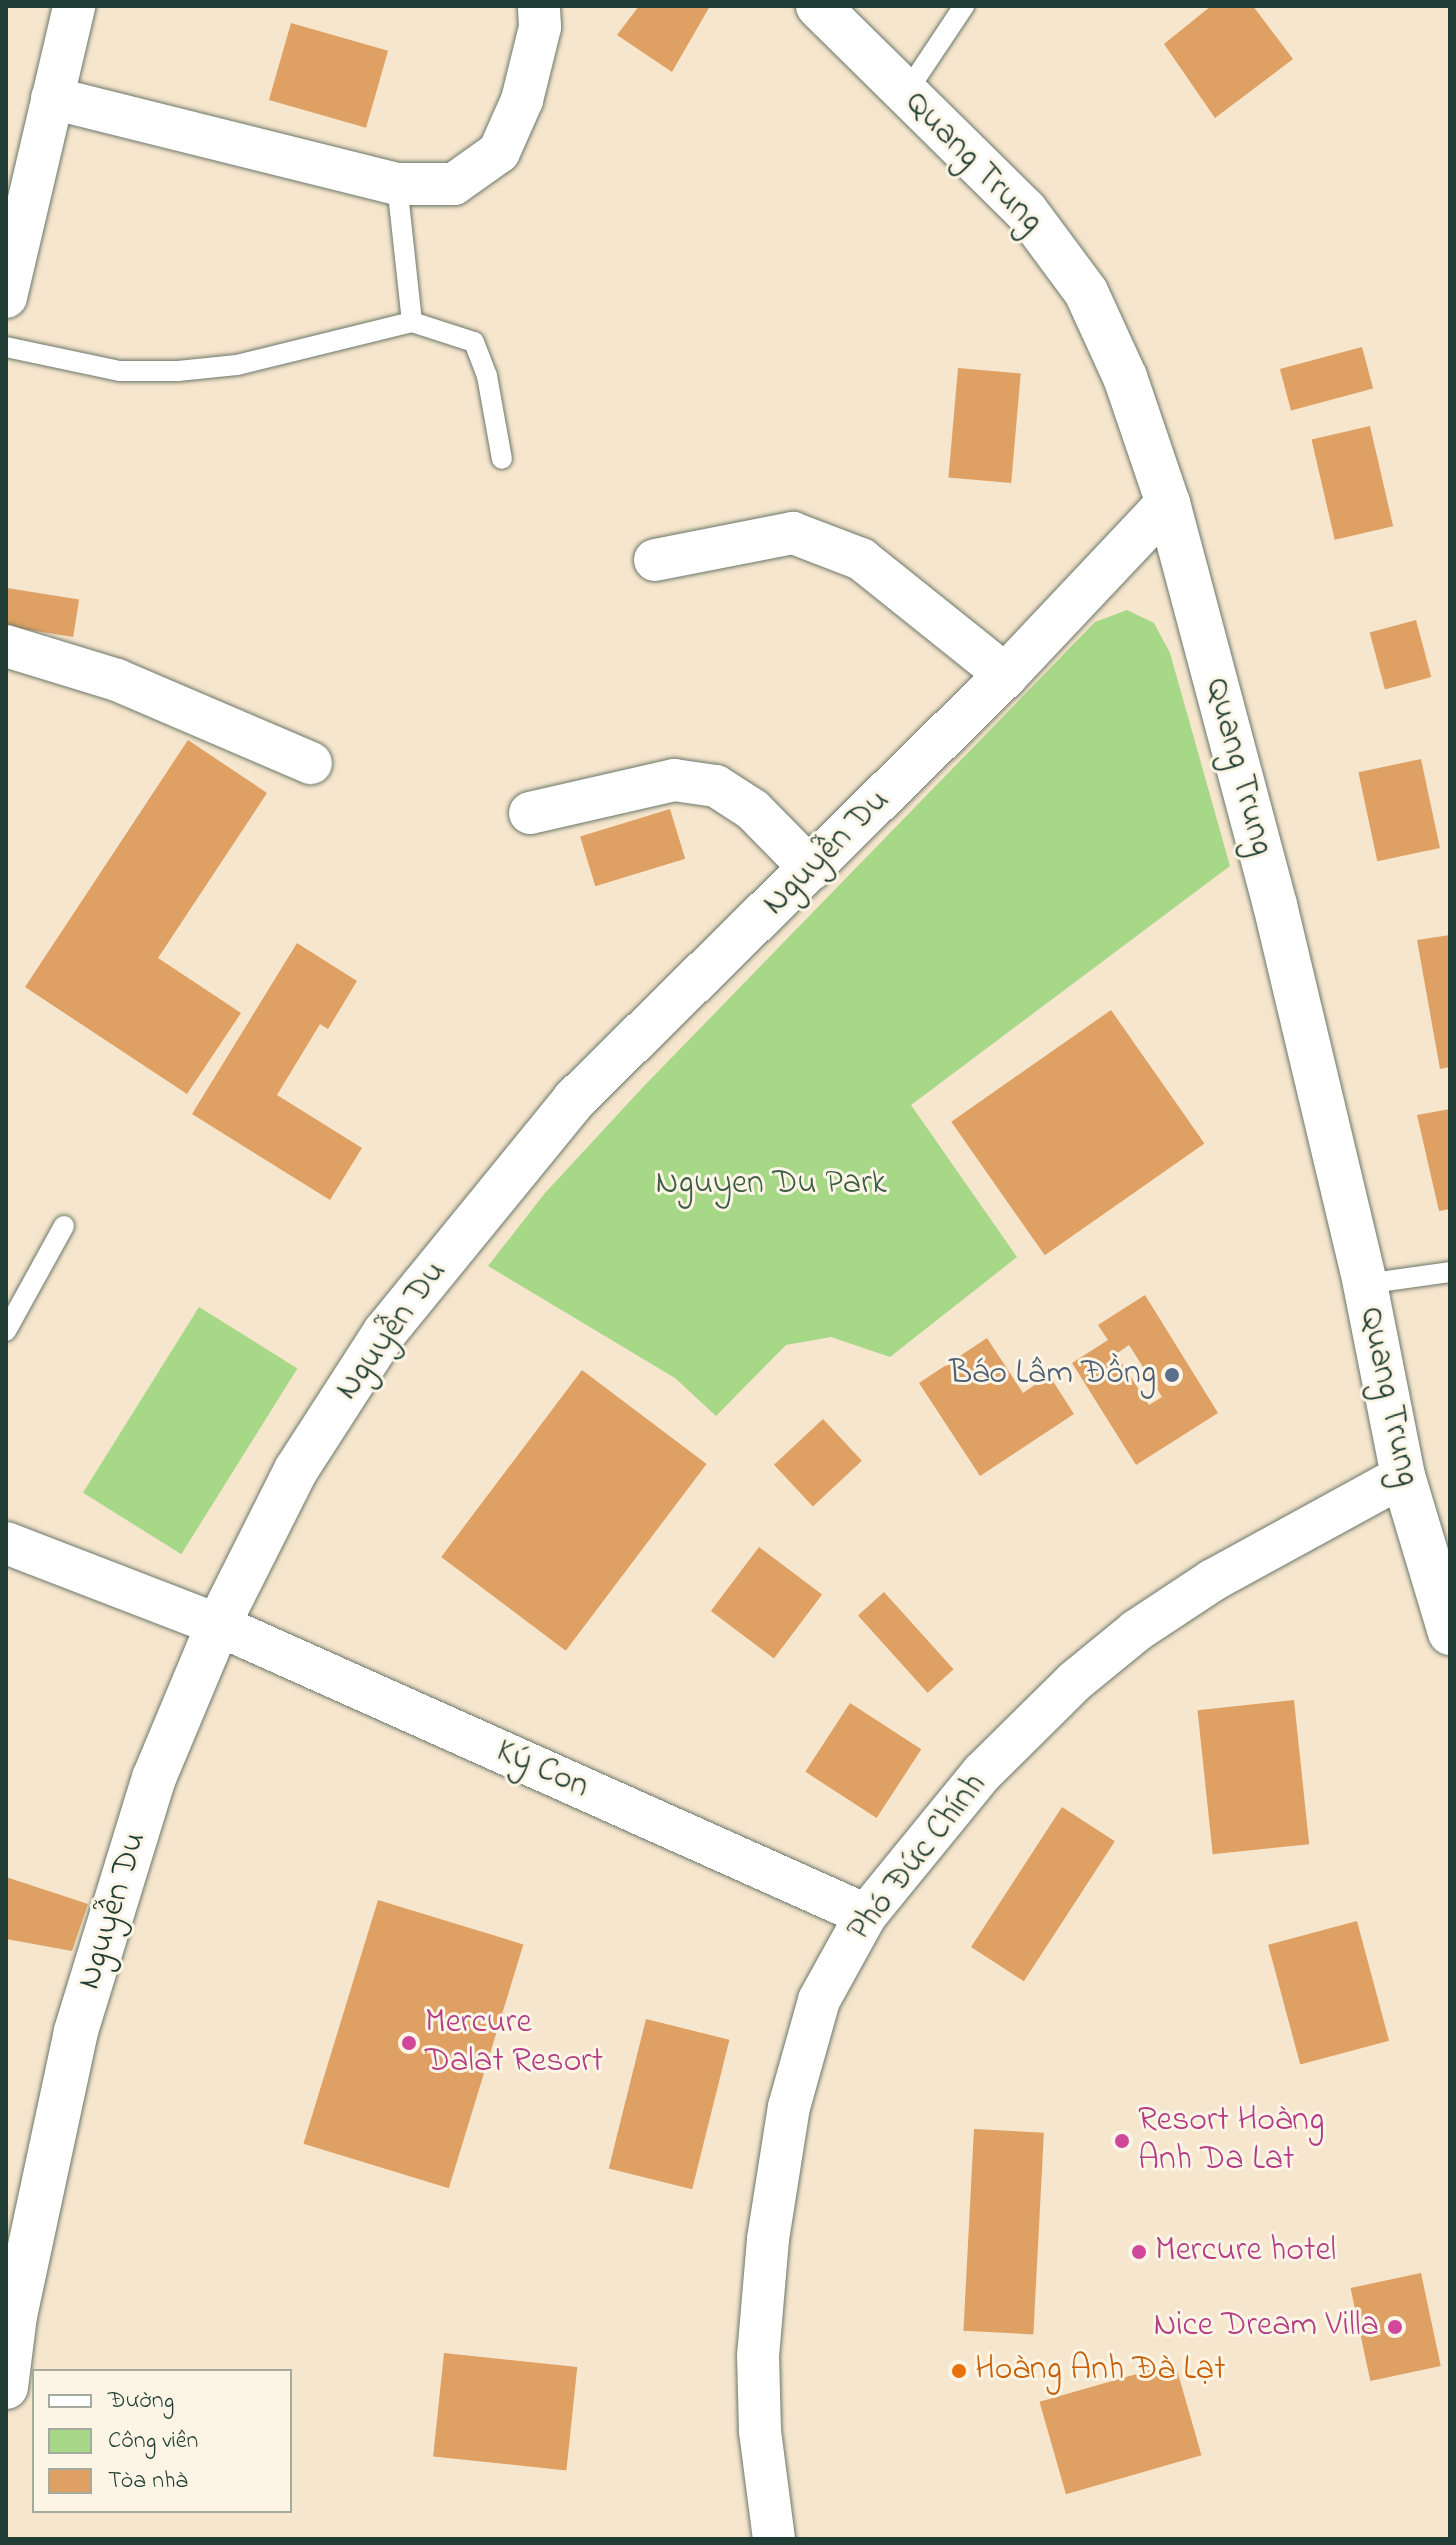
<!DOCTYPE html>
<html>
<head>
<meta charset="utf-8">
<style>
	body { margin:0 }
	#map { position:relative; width:1456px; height:2545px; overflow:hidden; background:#f7e6ce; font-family:"Indie Flower",sans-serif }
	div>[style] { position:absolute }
	.green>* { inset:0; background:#a6d887; transform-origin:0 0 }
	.building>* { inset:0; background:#dea163; transform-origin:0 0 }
	.roads { filter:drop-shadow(0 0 2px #6b786a) drop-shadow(0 0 2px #6b786a) }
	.service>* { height:20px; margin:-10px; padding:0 10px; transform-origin:10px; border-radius:10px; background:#fff }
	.minor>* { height:42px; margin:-21px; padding:0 21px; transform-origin:21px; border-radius:21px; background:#fff }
	.tertiary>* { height:44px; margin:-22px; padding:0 22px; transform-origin:22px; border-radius:22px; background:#fff }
	.secondary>* { height:44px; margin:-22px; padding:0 22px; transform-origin:22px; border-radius:22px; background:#fff }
	.dots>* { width:22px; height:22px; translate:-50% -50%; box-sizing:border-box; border:4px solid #fcf5e5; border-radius:50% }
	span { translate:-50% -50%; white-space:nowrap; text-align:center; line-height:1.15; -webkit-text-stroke:6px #fcf5e5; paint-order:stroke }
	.street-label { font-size:34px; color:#1f3d34 }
	.park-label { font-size:34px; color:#3a5c45 }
	.service-label { font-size:34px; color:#4e5e75 }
	.right { translate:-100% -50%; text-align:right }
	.hotel-label { font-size:34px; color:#b23c85 }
	.left { translate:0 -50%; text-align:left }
	.food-label { font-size:34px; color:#c56008 }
	.frame { position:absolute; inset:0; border:8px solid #1f3d34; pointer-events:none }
	.legend { position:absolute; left:32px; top:2369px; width:260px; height:144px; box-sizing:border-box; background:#fcf5e5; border:2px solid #a4ab9e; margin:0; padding:10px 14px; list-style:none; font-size:24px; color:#1f3d34 }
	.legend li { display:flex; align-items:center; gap:16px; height:40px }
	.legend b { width:40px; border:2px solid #a4ab9e }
</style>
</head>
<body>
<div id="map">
	<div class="green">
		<i style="clip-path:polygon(1127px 610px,1154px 623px,1170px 653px,1230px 866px,911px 1105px,1017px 1257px,890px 1357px,831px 1337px,786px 1345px,716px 1416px,675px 1378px,488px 1266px,545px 1193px,644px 1086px,1095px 622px)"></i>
		<i style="left:199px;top:1307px;width:116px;height:219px;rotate:32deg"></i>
	</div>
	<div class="building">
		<i style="clip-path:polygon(639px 6px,710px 6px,672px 72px,617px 35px)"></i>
		<i style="clip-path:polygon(1211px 6px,1253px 6px,1293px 59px,1215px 118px,1164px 44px)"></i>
		<i style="left:291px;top:23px;width:101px;height:80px;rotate:16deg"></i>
		<i style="left:1362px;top:347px;width:43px;height:85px;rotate:75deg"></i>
		<i style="left:958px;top:368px;width:63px;height:110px;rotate:5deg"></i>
		<i style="left:1370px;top:426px;width:103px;height:60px;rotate:77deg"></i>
		<i style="left:7px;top:588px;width:73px;height:38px;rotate:9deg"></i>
		<i style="left:1416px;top:620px;width:59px;height:48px;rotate:75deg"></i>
		<i style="clip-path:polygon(188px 740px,267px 793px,158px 958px,241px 1013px,187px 1094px,25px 987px)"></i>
		<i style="left:1421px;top:759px;width:91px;height:64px;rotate:78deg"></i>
		<i style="left:670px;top:809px;width:52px;height:94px;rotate:73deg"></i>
		<i style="clip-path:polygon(1450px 935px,1450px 1067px,1440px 1069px,1417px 940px)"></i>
		<i style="clip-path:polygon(297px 943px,357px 981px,328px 1029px,320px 1024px,277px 1095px,362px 1148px,330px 1200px,192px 1114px)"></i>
		<i style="left:1111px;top:1010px;width:163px;height:195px;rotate:55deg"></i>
		<i style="clip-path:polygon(1450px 1109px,1450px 1209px,1439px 1211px,1417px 1115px)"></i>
		<i style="clip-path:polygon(evenodd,1145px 1295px,1218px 1413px,1136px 1465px,1072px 1363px,1108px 1340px,1098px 1325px,1145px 1295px,1129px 1345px,1162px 1397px,1149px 1405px,1116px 1354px,1129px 1345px)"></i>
		<i style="clip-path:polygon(987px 1338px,1023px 1393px,1049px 1375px,1074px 1414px,980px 1476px,919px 1383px)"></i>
		<i style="left:582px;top:1370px;width:156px;height:234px;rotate:37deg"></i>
		<i style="left:823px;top:1419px;width:57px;height:67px;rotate:47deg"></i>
		<i style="left:759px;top:1547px;width:79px;height:80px;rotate:37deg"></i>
		<i style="left:884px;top:1592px;width:104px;height:35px;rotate:48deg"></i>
		<i style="left:1294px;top:1700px;width:145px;height:97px;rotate:84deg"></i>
		<i style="left:850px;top:1703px;width:85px;height:82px;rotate:33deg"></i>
		<i style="left:1062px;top:1807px;width:63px;height:167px;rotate:33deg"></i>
		<i style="clip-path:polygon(6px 1877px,88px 1904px,72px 1951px,6px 1939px)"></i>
		<i style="left:378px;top:1900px;width:152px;height:255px;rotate:17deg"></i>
		<i style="left:1357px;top:1921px;width:124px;height:92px;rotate:75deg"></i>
		<i style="left:646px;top:2019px;width:86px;height:154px;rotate:14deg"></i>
		<i style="left:974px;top:2129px;width:70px;height:202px;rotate:3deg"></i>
		<i style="left:1421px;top:2273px;width:95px;height:72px;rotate:78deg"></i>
		<i style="left:444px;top:2353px;width:134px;height:104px;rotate:6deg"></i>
		<i style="left:1175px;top:2363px;width:96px;height:141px;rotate:74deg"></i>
	</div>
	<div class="roads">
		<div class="service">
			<i style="left:906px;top:93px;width:105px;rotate:-56.3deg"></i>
			<i style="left:397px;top:184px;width:139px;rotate:83.8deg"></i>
			<i style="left:412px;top:322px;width:65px;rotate:17.9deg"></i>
			<i style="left:474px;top:342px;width:36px;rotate:69deg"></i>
			<i style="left:487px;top:376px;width:84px;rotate:79.8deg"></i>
			<i style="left:6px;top:347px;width:116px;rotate:11.9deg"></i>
			<i style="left:120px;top:371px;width:58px"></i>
			<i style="left:178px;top:371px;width:59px;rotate:-5.8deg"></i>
			<i style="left:237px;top:365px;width:180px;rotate:-13.8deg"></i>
			<i style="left:1365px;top:1284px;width:86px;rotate:-8deg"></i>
			<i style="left:6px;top:1331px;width:120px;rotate:-61.1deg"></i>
		</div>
		<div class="minor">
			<i style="left:52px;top:98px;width:356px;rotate:14deg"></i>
			<i style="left:397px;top:184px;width:57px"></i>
			<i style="left:454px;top:184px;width:55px;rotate:-35.4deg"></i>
			<i style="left:499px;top:152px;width:57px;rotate:-66.1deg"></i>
			<i style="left:522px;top:100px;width:75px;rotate:-76.1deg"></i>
			<i style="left:540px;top:27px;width:21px;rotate:-93deg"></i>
			<i style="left:6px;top:297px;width:299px;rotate:-76.8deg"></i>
			<i style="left:655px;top:560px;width:141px;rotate:-11.1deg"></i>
			<i style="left:793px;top:533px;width:73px;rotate:20.9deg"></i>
			<i style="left:861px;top:559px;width:186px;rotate:38.7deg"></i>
			<i style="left:6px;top:646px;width:116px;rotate:17deg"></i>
			<i style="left:117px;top:680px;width:211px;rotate:23.2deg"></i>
			<i style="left:530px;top:813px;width:148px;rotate:-12.9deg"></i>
			<i style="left:674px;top:780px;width:42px;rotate:8.1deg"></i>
			<i style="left:716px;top:786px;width:44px;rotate:33deg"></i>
			<i style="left:753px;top:810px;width:83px;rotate:45.5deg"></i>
			<i style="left:6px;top:1543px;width:227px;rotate:21.1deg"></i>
			<i style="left:218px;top:1625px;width:710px;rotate:24.11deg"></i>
			<i style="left:774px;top:2539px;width:109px;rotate:-97.4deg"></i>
			<i style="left:760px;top:2431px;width:75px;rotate:-91.5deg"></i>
			<i style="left:758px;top:2356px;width:117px;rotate:-85.1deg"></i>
			<i style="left:768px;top:2239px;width:134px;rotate:-81deg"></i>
			<i style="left:789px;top:2107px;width:111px;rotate:-74.3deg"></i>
			<i style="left:819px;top:2000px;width:97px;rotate:-61.1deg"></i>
			<i style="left:866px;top:1915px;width:183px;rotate:-50.8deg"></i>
			<i style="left:982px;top:1773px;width:131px;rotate:-44.7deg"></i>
			<i style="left:1075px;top:1681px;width:79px;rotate:-39.3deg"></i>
			<i style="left:1136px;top:1631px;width:92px;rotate:-33.5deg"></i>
			<i style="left:1213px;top:1580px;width:217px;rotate:-28.7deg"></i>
		</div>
		<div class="tertiary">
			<i style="left:6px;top:2387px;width:72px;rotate:-82.8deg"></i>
			<i style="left:15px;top:2316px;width:291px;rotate:-77.9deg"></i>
			<i style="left:76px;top:2031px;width:265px;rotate:-72.9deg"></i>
			<i style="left:154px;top:1778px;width:166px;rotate:-67.3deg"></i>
			<i style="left:218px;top:1625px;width:174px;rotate:-63.3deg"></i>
			<i style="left:296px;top:1470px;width:164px;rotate:-57.2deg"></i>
			<i style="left:385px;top:1332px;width:299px;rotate:-50.8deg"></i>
			<i style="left:574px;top:1100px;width:606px;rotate:-44.53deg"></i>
			<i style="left:1006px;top:675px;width:236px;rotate:-46.7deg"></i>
		</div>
		<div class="secondary">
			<i style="left:818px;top:6px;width:292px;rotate:44.6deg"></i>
			<i style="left:1026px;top:211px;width:101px;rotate:53.5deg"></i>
			<i style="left:1086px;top:292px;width:94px;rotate:65.4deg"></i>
			<i style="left:1125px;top:377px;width:133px;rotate:71.2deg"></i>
			<i style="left:1168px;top:503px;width:416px;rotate:75.1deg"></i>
			<i style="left:1275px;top:905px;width:390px;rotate:76.6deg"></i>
			<i style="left:1365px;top:1284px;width:196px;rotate:78.8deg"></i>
			<i style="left:1403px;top:1476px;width:164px;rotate:73.3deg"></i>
		</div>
	</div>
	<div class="dots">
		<i style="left:1172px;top:1375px;background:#5c6f8a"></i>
		<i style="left:409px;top:2043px;background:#d1479c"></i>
		<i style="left:1122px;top:2141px;background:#d1479c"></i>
		<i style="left:1139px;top:2252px;background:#d1479c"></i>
		<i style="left:1395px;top:2327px;background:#d1479c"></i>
		<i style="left:959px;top:2371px;background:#e8710a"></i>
	</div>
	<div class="street-label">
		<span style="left:973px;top:163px;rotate:46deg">Quang Trung</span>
		<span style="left:1238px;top:767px;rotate:75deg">Quang Trung</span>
		<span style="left:827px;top:853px;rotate:-45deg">Nguyễn Du</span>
		<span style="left:392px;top:1331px;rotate:-54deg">Nguyễn Du</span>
		<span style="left:1388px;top:1397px;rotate:78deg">Quang Trung</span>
		<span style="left:542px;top:1770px;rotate:24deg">Ký Con</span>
		<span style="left:918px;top:1858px;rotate:-52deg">Phó Đức Chính</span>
		<span style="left:113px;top:1911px;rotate:-73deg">Nguyễn Du</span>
	</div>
	<div class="park-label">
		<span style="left:771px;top:1185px">Nguyen Du Park</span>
	</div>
	<div class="service-label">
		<span class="right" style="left:1156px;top:1375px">Báo Lâm Đồng</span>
	</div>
	<div class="hotel-label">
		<span class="left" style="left:425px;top:2043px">Mercure<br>Dalat Resort</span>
		<span class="left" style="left:1138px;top:2141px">Resort Hoàng<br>Anh Da Lat</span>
		<span class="left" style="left:1155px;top:2252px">Mercure hotel</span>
		<span class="right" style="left:1379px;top:2327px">Nice Dream Villa</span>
	</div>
	<div class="food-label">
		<span class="left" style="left:975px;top:2371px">Hoàng Anh Đà Lạt</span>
	</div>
	<div class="frame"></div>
	<ul class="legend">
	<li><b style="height:10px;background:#fff"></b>Đường</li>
	<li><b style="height:22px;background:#a6d887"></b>Công viên</li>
	<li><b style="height:22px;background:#dea163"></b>Tòa nhà</li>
	</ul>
</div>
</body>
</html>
